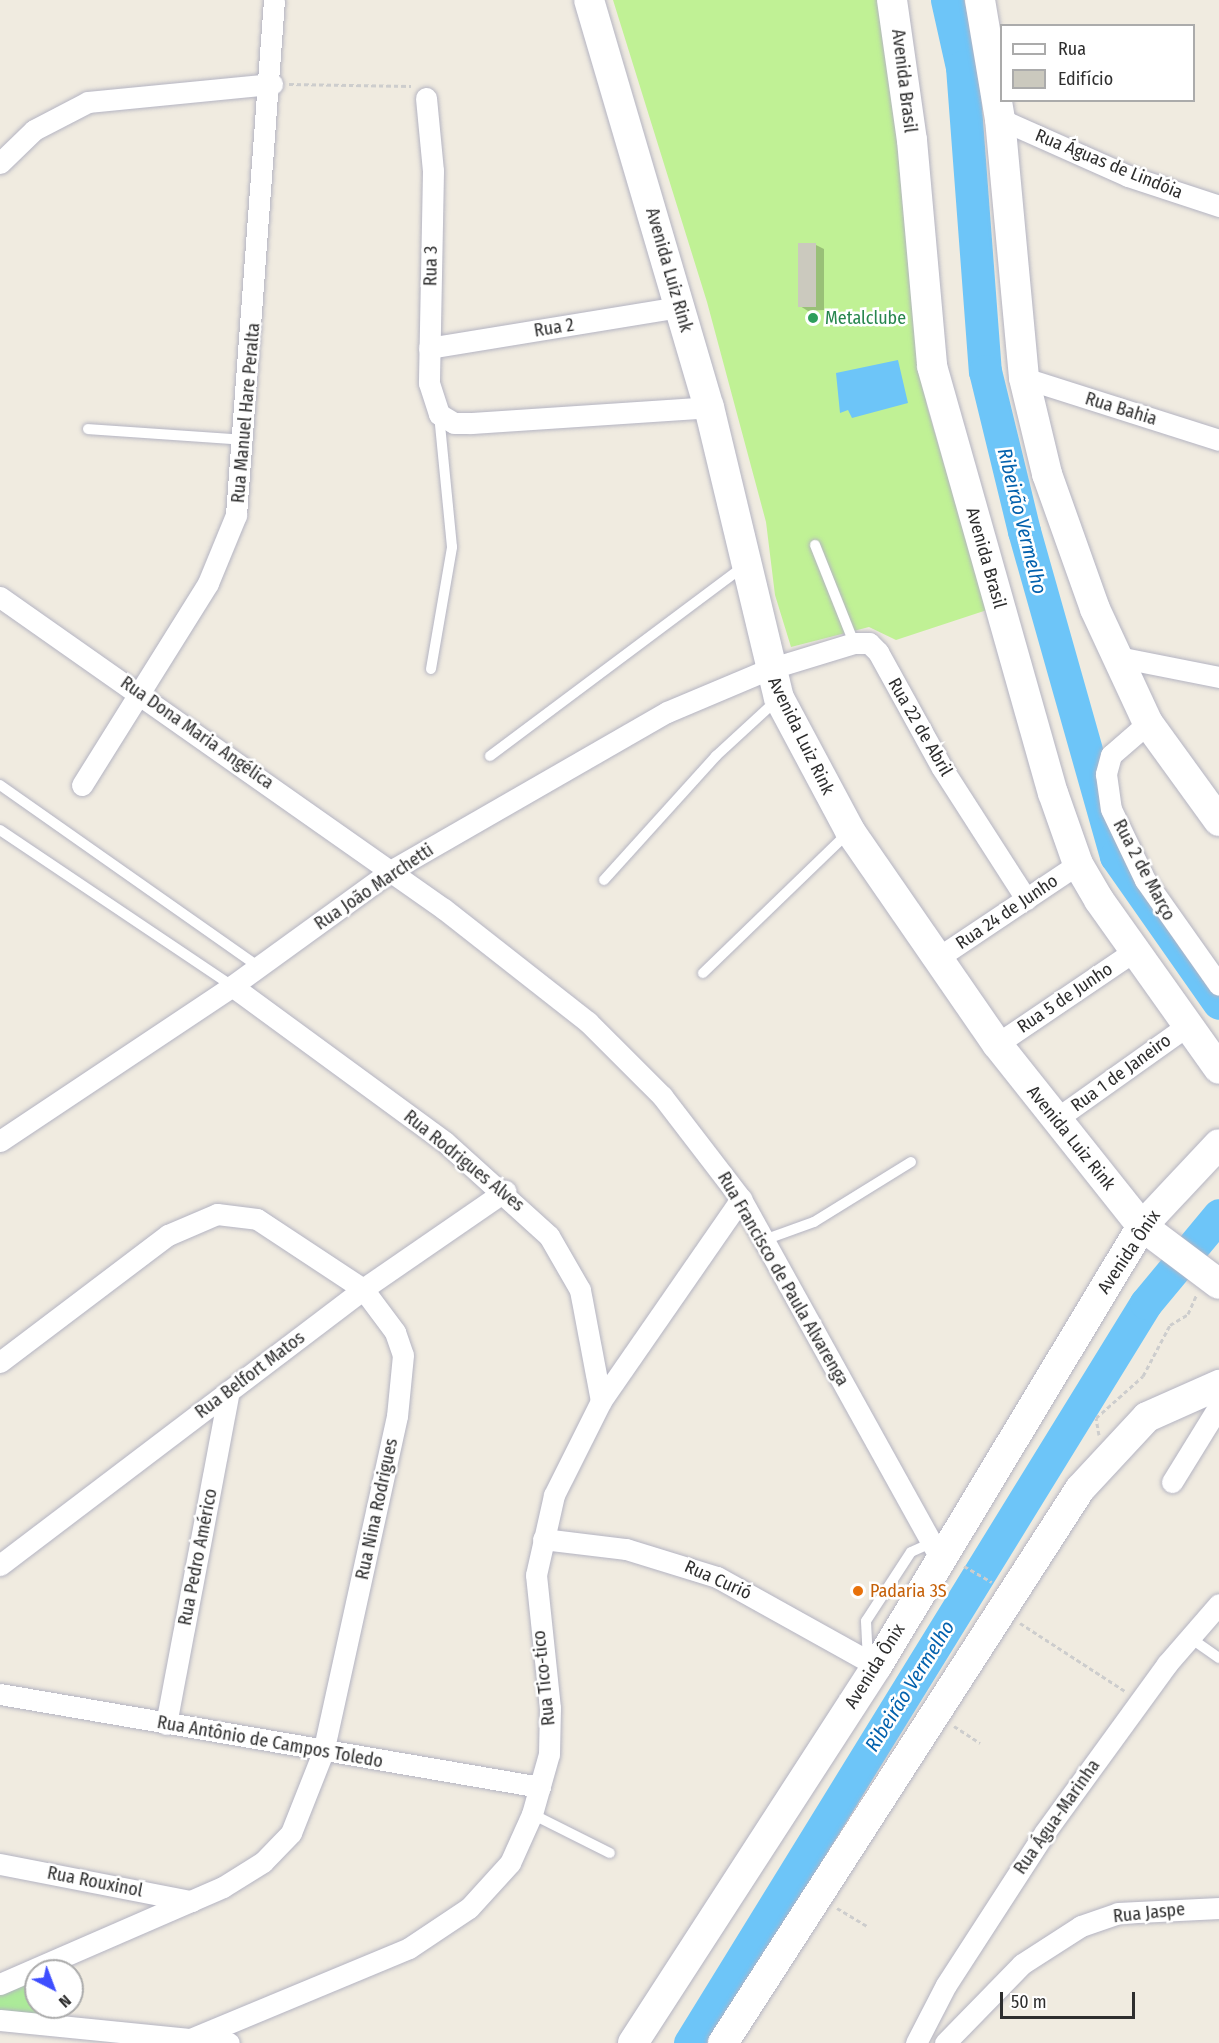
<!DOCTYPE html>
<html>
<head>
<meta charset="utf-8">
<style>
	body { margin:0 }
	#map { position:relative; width:1219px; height:2043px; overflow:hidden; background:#f0ebe0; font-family:"Fira Sans Condensed",sans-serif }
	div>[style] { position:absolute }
	.green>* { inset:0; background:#acea99 }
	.pitch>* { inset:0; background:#c0f195 }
	.water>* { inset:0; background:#6dc5f8 }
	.shadow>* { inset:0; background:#0003 }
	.river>* { height:33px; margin:-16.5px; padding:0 16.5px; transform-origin:16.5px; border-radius:16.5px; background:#6dc5f8 }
	.building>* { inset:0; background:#cbc9be; transform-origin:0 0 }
	.path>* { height:3px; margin-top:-1.5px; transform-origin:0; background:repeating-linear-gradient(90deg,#cdcdcd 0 4.5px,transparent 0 7.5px) }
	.roads { filter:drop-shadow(0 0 2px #b4b4c2) drop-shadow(0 0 2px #b4b4c2) }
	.lane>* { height:10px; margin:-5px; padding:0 5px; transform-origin:5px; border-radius:5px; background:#fff }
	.street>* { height:21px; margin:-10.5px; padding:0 10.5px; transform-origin:10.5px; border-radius:10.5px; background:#fff }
	.secondary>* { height:30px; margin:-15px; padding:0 15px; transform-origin:15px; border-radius:15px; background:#fff }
	.dots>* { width:16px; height:16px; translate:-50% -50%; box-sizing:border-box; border:3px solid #fff; border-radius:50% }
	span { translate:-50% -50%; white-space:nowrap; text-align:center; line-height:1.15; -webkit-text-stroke:5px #fff; paint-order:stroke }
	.street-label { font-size:18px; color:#2e2e2e }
	.leisure-label { font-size:18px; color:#27864d }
	.left { translate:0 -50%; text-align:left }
	.food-label { font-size:18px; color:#c56008 }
	.water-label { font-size:20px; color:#0361ad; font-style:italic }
	.legend { position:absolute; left:1000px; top:24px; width:195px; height:78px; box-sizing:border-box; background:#fff; border:2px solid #ababab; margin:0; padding:8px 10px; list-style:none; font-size:18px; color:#2e2e2e }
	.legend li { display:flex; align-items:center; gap:12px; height:30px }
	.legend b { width:30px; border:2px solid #ababab }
	.north { position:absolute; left:24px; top:1959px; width:60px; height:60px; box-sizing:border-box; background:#fff; border:2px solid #ababab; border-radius:50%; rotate:138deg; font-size:16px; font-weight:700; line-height:24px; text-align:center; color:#2e2e2e }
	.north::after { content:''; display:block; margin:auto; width:21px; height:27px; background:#3e4eff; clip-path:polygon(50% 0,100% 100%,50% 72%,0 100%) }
	.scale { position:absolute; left:1000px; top:1992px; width:135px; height:27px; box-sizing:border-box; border:3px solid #2e2e2e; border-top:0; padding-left:8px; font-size:18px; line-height:21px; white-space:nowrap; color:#2e2e2e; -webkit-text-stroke:4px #fff; paint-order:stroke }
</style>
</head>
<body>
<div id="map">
	<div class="green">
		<i style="clip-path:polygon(33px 1981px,36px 2007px,44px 2007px,49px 2019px,0 2014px,0 1995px)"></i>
	</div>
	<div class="pitch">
		<i style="clip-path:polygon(613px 0,877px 0,887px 35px,915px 333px,927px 406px,987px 610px,896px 640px,869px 627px,791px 647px,775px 595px,766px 522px,707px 302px)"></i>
	</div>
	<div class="water">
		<i style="clip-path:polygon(898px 360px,908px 403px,852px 418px,848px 410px,840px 413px,836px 373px)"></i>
	</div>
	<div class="shadow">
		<i style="clip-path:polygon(816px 245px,824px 249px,824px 310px,808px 311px,800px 306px)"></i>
	</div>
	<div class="river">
		<i style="left:947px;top:0;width:69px;rotate:77.4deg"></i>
		<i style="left:962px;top:67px;width:305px;rotate:85.7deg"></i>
		<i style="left:985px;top:371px;width:165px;rotate:76.3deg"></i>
		<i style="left:1024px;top:531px;width:338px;rotate:74.2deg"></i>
		<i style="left:1116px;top:856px;width:179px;rotate:55deg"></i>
		<i style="left:690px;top:2043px;width:869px;rotate:-58.36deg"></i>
		<i style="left:1146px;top:1303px;width:114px;rotate:-50.3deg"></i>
	</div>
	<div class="building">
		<i style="left:798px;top:243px;width:18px;height:64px"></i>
	</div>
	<div class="path">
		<i style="left:289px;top:84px;width:122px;rotate:0.9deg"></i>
		<i style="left:1099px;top:1435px;width:17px;rotate:-100deg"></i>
		<i style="left:1096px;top:1418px;width:63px;rotate:-41.8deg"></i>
		<i style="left:1143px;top:1376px;width:58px;rotate:-62.1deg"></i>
		<i style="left:1170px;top:1325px;width:21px;rotate:-31deg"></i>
		<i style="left:1188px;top:1314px;width:20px;rotate:-66deg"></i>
		<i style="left:964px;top:1566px;width:32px;rotate:30deg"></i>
		<i style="left:1020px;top:1623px;width:125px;rotate:32.9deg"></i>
		<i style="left:954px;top:1726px;width:31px;rotate:33deg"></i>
		<i style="left:837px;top:1908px;width:35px;rotate:31deg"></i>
	</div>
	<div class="roads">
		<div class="lane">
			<i style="left:88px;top:429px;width:157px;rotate:4deg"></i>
			<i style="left:815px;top:545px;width:105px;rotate:68.3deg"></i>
			<i style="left:431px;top:669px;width:124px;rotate:-80.2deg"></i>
			<i style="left:452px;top:547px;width:134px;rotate:-95.6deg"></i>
			<i style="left:490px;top:756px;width:316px;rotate:-36.8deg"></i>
			<i style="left:0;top:785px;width:315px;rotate:35.1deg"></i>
			<i style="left:0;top:830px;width:280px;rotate:33.9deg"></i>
			<i style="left:604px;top:880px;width:167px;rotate:-47.9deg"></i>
			<i style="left:716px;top:756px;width:83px;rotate:-42.6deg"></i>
			<i style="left:703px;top:973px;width:202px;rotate:-44deg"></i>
			<i style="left:764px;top:1240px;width:53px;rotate:-19.8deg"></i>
			<i style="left:814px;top:1222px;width:114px;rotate:-31.7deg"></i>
			<i style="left:1189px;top:1637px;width:37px;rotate:35deg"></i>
			<i style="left:868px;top:1661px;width:40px;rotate:-92.9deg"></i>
			<i style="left:866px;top:1621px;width:82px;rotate:-56.9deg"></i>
			<i style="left:911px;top:1552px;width:22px;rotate:-24deg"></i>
			<i style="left:532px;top:1814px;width:87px;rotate:26.6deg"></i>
		</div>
		<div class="street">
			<i style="left:426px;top:98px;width:73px;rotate:84.5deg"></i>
			<i style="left:433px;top:171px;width:212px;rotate:91.1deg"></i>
			<i style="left:429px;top:383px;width:33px;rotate:72deg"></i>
			<i style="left:439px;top:414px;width:17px;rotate:31deg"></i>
			<i style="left:454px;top:423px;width:17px"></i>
			<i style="left:471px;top:423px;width:239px;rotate:-3.8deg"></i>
			<i style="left:1000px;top:119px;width:140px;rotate:24deg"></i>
			<i style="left:1128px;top:176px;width:96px;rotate:18.2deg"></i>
			<i style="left:0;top:163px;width:47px;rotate:-44.1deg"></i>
			<i style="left:34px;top:130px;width:61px;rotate:-27.4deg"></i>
			<i style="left:88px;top:102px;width:185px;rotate:-5.6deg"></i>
			<i style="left:429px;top:348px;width:253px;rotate:-9.3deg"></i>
			<i style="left:1024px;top:378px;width:205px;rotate:17.6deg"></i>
			<i style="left:0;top:597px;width:543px;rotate:35.1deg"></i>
			<i style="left:444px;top:909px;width:183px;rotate:38.1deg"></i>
			<i style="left:588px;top:1022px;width:105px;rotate:45deg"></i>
			<i style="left:662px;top:1096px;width:130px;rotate:52.5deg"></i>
			<i style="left:741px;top:1199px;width:410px;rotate:61deg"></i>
			<i style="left:1118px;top:657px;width:103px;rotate:11.2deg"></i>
			<i style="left:1148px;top:723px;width:49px;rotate:139.1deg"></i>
			<i style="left:1111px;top:755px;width:20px;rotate:105deg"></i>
			<i style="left:1106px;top:774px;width:35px;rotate:82deg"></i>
			<i style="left:1111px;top:809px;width:79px;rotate:64.4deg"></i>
			<i style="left:1145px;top:880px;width:128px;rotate:54.8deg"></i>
			<i style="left:82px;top:785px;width:238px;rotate:-58deg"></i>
			<i style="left:208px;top:583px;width:74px;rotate:-67.6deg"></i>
			<i style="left:236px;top:515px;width:516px;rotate:-85.78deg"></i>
			<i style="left:936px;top:959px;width:171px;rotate:-33.8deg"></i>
			<i style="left:232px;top:986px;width:264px;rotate:36.2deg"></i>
			<i style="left:445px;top:1142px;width:140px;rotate:42.1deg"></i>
			<i style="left:549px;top:1236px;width:62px;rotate:60.1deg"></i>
			<i style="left:580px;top:1290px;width:113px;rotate:79.3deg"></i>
			<i style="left:997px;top:1044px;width:164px;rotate:-34.1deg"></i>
			<i style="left:1056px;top:1119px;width:161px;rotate:-35.4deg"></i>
			<i style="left:0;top:1141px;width:279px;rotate:-33.7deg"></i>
			<i style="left:232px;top:986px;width:198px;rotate:-35.9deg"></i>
			<i style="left:392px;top:870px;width:317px;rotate:-29.9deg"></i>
			<i style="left:667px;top:712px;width:111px;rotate:-22.9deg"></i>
			<i style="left:769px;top:669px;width:89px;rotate:-17deg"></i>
			<i style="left:854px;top:643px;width:15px"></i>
			<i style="left:869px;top:643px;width:13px;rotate:45deg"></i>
			<i style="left:878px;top:652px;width:132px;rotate:61.1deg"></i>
			<i style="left:942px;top:768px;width:156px;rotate:57.3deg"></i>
			<i style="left:0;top:1362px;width:211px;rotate:-37.1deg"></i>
			<i style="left:168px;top:1235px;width:53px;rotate:-23.2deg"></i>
			<i style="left:217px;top:1214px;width:40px;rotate:7.1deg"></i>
			<i style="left:257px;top:1219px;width:127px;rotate:33.4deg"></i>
			<i style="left:363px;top:1289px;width:54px;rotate:53.3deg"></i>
			<i style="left:395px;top:1332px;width:24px;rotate:71deg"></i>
			<i style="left:403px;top:1355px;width:61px;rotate:95.6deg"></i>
			<i style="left:397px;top:1416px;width:344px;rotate:102.4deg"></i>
			<i style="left:323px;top:1752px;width:87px;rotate:111.6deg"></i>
			<i style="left:291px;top:1833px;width:40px;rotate:134deg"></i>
			<i style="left:263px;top:1862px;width:47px;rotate:148deg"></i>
			<i style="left:223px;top:1887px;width:243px;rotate:156.5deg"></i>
			<i style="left:1172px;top:1482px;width:89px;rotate:-58.3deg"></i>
			<i style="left:543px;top:1539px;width:84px;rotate:6.9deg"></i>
			<i style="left:626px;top:1549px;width:95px;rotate:17.1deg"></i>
			<i style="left:717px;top:1577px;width:183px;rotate:29.1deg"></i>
			<i style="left:0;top:1565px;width:456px;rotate:-37.2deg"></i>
			<i style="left:363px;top:1289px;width:173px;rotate:-34.6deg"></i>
			<i style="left:0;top:1694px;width:548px;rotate:9.77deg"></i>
			<i style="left:166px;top:1724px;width:339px;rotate:-79.3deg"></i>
			<i style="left:0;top:1864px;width:195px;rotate:11deg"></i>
			<i style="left:0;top:2020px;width:230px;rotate:5.7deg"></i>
			<i style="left:181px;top:2043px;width:247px;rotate:-22.6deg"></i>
			<i style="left:409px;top:1948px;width:72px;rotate:-33.7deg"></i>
			<i style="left:469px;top:1908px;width:61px;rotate:-47.7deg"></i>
			<i style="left:510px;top:1863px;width:54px;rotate:-65.8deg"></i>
			<i style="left:532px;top:1814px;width:62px;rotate:-74.2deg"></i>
			<i style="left:549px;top:1754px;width:46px;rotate:-88.8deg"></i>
			<i style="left:550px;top:1708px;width:134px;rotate:-96deg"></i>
			<i style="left:536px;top:1575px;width:82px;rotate:-77.3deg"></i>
			<i style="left:554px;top:1495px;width:105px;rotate:-63.4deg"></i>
			<i style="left:601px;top:1401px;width:246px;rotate:-55.3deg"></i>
			<i style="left:916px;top:2043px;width:65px;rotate:-62.7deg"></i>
			<i style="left:946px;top:1985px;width:182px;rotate:-57.1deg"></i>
			<i style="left:1045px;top:1832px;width:208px;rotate:-54deg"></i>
			<i style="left:1167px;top:1664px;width:79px;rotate:-49.1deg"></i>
			<i style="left:945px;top:2043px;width:110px;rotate:-45.7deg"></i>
			<i style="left:1022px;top:1964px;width:70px;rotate:-32.8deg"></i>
			<i style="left:1081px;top:1926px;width:39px;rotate:-19deg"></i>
			<i style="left:1118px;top:1913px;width:101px;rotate:-2.8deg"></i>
		</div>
		<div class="secondary">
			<i style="left:589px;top:0;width:424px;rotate:73.6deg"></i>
			<i style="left:709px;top:407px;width:299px;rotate:76.5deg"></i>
			<i style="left:779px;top:698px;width:151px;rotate:61.9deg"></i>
			<i style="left:850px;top:831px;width:259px;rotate:55.4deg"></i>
			<i style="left:997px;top:1044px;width:233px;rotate:51.5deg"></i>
			<i style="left:1142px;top:1226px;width:96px;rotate:37deg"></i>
			<i style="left:892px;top:0;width:141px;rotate:81.9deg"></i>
			<i style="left:912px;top:140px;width:227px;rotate:84.9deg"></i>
			<i style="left:932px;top:366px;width:444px;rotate:74.2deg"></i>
			<i style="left:1053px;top:793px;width:75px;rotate:70.6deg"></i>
			<i style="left:1078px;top:864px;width:42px;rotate:59.7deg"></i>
			<i style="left:1099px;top:900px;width:207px;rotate:54.6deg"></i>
			<i style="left:980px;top:0;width:121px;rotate:80.5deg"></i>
			<i style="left:1000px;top:119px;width:260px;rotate:84.7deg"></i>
			<i style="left:1024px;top:378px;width:99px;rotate:76.5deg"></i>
			<i style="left:1047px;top:474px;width:143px;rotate:70.4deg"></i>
			<i style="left:1095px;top:609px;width:126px;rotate:65.1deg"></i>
			<i style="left:1148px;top:723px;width:121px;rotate:54.1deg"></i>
			<i style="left:633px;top:2043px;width:449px;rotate:-57.1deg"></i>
			<i style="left:877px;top:1666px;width:514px;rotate:-58.94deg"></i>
			<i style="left:1142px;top:1226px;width:112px;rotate:-46.8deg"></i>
			<i style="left:723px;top:2043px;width:659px;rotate:-57.2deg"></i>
			<i style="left:1080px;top:1489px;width:98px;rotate:-47.1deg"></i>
			<i style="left:1147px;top:1417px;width:79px;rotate:-24deg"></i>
		</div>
	</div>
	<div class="dots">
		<i style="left:813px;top:318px;background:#2e9e5b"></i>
		<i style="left:858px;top:1591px;background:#e8710a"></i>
	</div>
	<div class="street-label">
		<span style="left:904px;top:81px;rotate:83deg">Avenida Brasil</span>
		<span style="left:1109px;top:164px;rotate:22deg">Rua Águas de Lindóia</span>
		<span style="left:431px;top:266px;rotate:-89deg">Rua 3</span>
		<span style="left:669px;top:270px;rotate:74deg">Avenida Luiz Rink</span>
		<span style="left:554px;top:328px;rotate:-9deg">Rua 2</span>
		<span style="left:1121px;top:409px;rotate:17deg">Rua Bahia</span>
		<span style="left:246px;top:413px;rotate:-85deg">Rua Manuel Hare Peralta</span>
		<span style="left:986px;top:558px;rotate:74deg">Avenida Brasil</span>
		<span style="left:920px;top:727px;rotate:60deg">Rua 22 de Abril</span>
		<span style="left:197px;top:733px;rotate:35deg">Rua Dona Maria Angélica</span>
		<span style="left:801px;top:736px;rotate:64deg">Avenida Luiz Rink</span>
		<span style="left:1144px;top:870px;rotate:62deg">Rua 2 de Março</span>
		<span style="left:374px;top:887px;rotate:-34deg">Rua João Marchetti</span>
		<span style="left:1007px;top:912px;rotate:-34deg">Rua 24 de Junho</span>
		<span style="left:1065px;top:998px;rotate:-34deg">Rua 5 de Junho</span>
		<span style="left:1121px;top:1073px;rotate:-36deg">Rua 1 de Janeiro</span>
		<span style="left:1071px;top:1138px;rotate:51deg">Avenida Luiz Rink</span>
		<span style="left:464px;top:1161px;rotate:39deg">Rua Rodrigues Alves</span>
		<span style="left:1129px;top:1252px;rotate:-56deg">Avenida Ônix</span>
		<span style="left:783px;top:1279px;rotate:60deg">Rua Francisco de Paula Alvarenga</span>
		<span style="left:250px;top:1375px;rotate:-37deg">Rua Belfort Matos</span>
		<span style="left:377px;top:1509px;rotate:-78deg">Rua Nina Rodrigues</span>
		<span style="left:198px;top:1557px;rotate:-79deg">Rua Pedro Américo</span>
		<span style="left:718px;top:1580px;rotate:24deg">Rua Curió</span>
		<span style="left:875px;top:1666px;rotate:-58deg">Avenida Ônix</span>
		<span style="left:544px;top:1678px;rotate:-96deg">Rua Tico-tico</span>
		<span style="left:270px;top:1742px;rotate:10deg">Rua Antônio de Campos Toledo</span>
		<span style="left:1057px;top:1817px;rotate:-55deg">Rua Água-Marinha</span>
		<span style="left:95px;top:1882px;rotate:11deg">Rua Rouxinol</span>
		<span style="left:1149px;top:1913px;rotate:-6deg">Rua Jaspe</span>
	</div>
	<div class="leisure-label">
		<span class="left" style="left:825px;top:318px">Metalclube</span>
	</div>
	<div class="food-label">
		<span class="left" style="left:870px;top:1591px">Padaria 3S</span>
	</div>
	<div class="water-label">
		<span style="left:1022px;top:521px;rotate:76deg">Ribeirão Vermelho</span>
		<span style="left:910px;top:1686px;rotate:-58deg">Ribeirão Vermelho</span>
	</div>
	<ul class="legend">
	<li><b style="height:8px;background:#fff"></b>Rua</li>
	<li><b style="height:16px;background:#cbc9be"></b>Edifício</li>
	</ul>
	<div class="north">N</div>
	<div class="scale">50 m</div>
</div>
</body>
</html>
